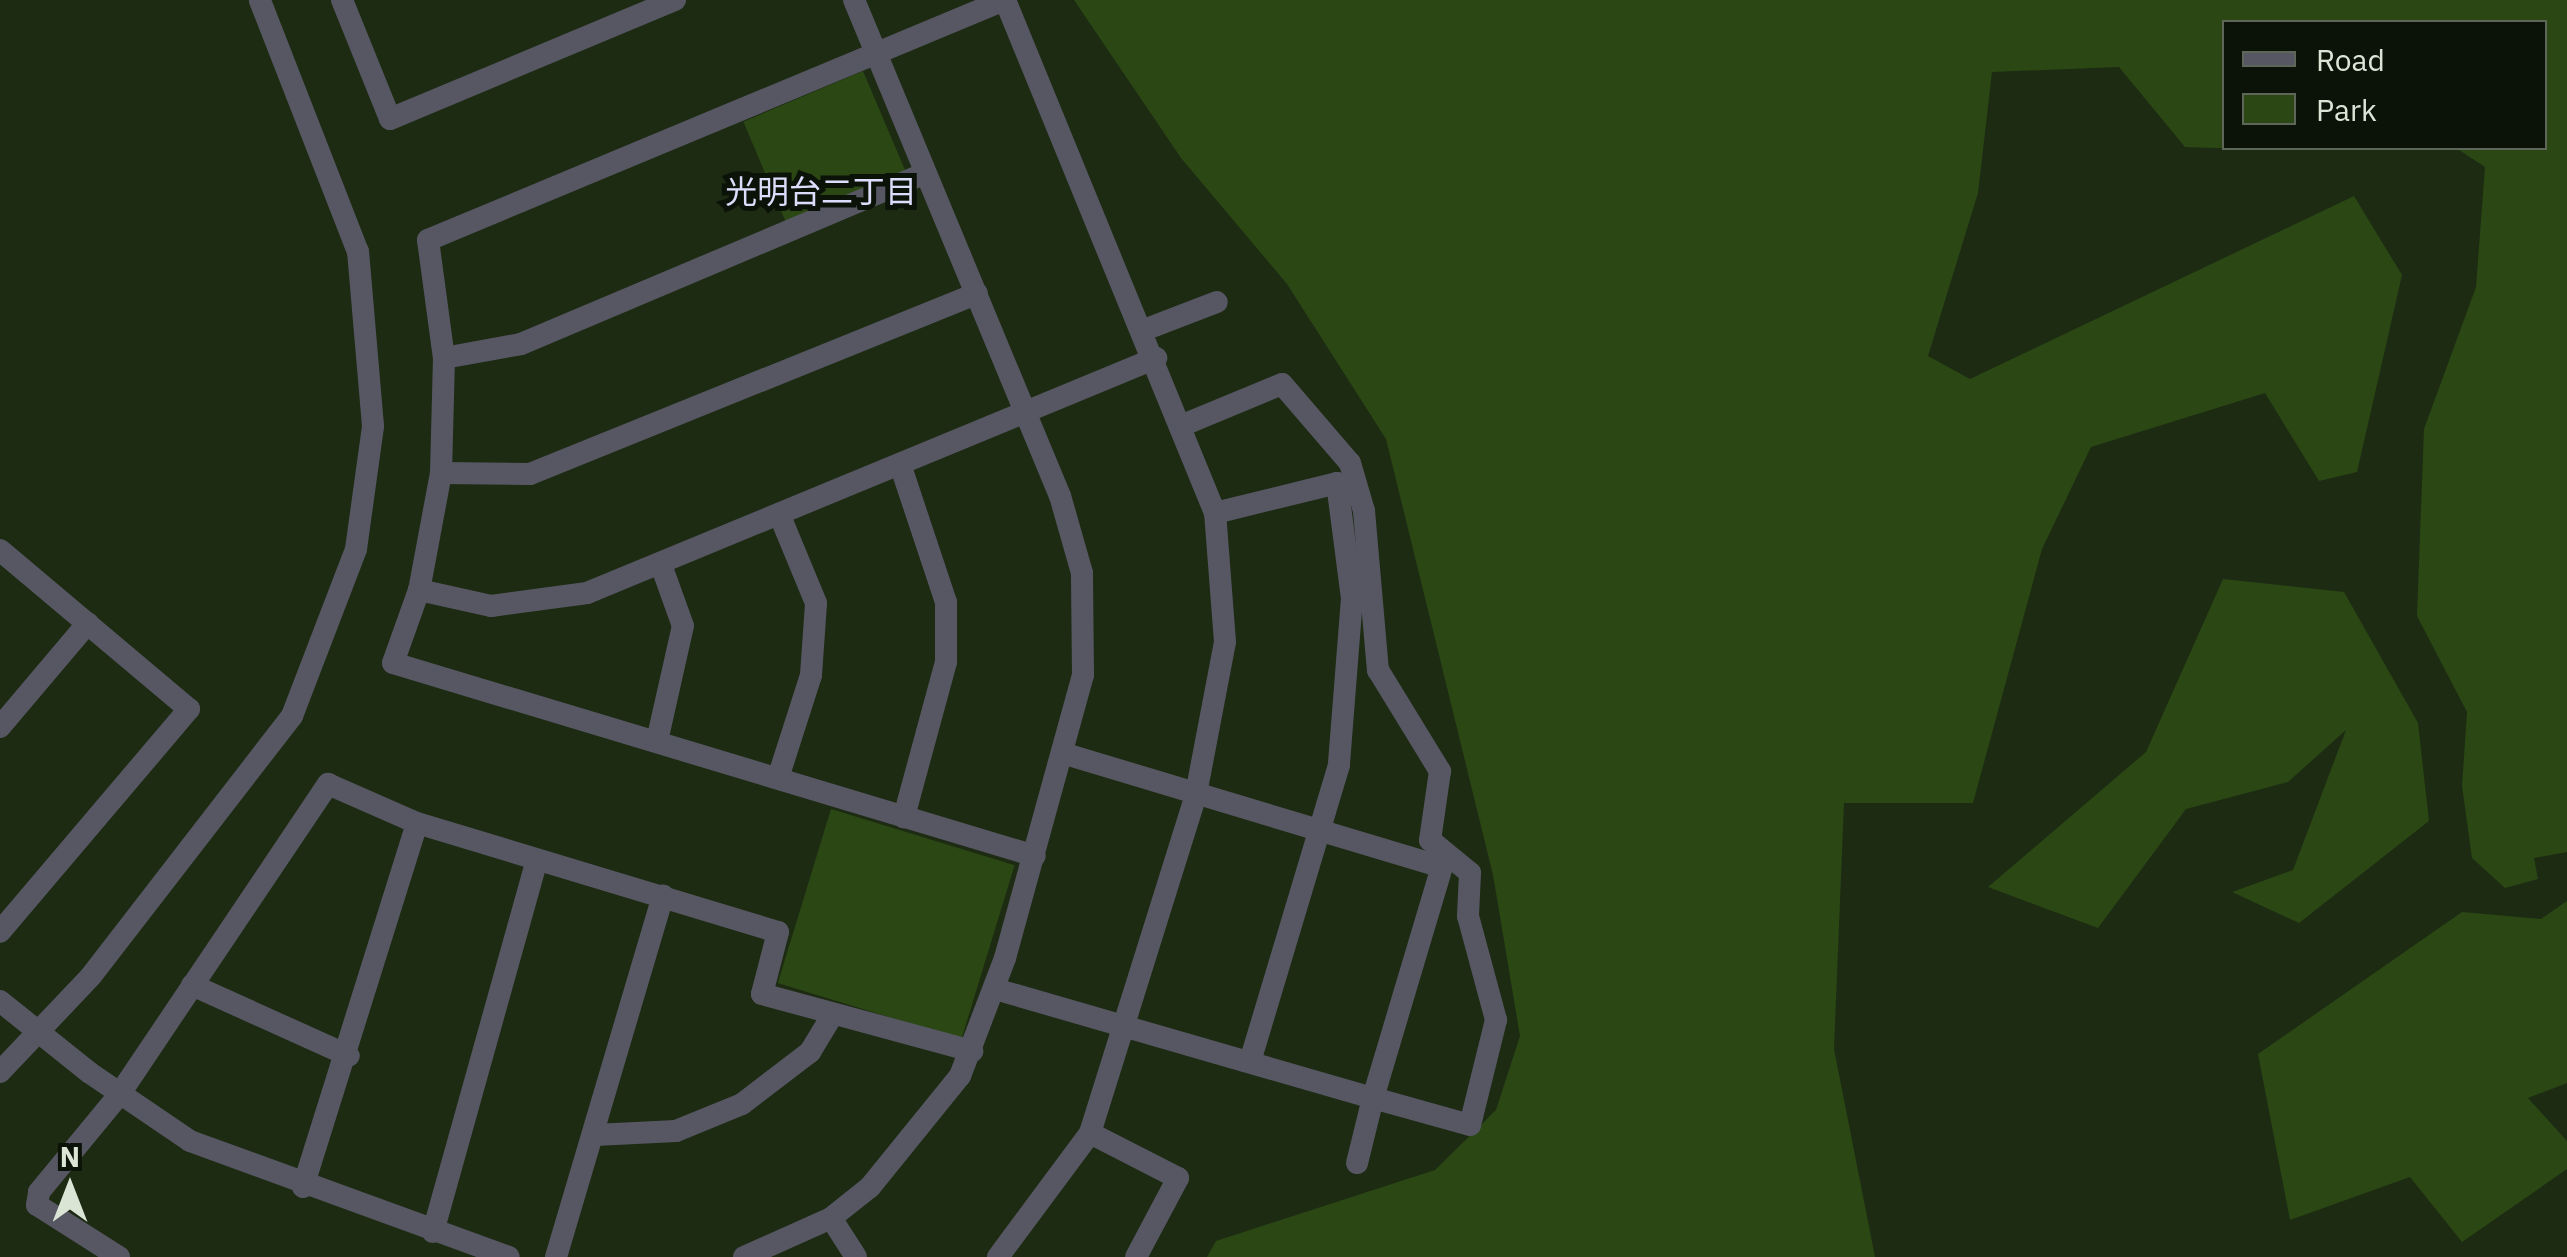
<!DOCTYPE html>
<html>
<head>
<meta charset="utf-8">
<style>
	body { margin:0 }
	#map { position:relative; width:2567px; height:1257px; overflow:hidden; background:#1d2b13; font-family:"IBM Plex Sans","Noto Sans JP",sans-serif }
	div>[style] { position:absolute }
	.green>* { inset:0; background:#2a4714; transform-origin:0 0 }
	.minor>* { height:22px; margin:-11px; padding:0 11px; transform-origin:11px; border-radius:11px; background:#575764 }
	.minor-bridge>* { height:22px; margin:-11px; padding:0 11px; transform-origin:11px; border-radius:11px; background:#575764 }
	span { translate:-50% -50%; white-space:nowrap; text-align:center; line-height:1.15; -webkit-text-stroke:10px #0b1207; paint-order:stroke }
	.neighbourhood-label { font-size:32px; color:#ddddfb }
	.legend { position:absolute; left:2222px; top:20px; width:325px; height:130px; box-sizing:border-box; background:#0b1207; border:2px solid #5e665a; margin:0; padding:12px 18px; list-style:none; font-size:30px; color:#dbe5d6 }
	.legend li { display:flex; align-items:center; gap:20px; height:50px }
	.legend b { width:50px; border:2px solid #5e665a }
	.north { position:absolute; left:20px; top:1137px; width:100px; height:100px; -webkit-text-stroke:8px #0b1207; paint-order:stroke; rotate:0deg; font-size:28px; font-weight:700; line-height:40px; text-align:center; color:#dbe5d6 }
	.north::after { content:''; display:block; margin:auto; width:35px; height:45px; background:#dbe5d6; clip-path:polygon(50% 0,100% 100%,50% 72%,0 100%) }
</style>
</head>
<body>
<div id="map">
	<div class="green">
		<i style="clip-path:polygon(1074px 0,2567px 0,2567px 852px,2534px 858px,2538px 879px,2505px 888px,2472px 858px,2462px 786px,2467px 712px,2417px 616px,2424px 429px,2476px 287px,2485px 167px,2456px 148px,2544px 148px,2544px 22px,2224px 22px,2224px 148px,2281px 150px,2185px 147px,2119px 67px,1992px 72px,1978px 193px,1928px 356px,1970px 379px,2354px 196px,2402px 275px,2357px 472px,2319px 481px,2265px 393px,2091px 447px,2042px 549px,1973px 803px,1844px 803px,1834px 1049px,1875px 1257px,1207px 1257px,1216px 1241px,1435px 1170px,1496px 1110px,1520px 1036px,1493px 875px,1386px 439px,1287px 284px,1181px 158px)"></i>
		<i style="left:863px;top:71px;width:109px;height:130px;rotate:67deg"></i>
		<i style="clip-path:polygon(2223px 579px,2344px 592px,2418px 723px,2429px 821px,2299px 923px,2232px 892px,2293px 870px,2346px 730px,2288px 782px,2186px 809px,2098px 928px,1988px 887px,2146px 752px)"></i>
		<i style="left:831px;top:809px;width:192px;height:182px;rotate:17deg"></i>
		<i style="clip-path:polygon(2567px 901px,2567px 1083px,2528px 1098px,2567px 1141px,2567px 1169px,2462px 1242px,2410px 1177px,2290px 1220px,2258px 1054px,2462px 912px,2541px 919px)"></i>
	</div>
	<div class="minor">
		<i style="left:342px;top:0;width:128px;rotate:68deg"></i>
		<i style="left:390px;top:119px;width:309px;rotate:-22.7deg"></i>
		<i style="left:1004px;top:0;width:624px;rotate:157.38deg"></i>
		<i style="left:428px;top:240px;width:119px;rotate:82.3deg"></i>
		<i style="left:444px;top:358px;width:115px;rotate:91.5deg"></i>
		<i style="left:441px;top:473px;width:119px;rotate:100.6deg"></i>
		<i style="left:419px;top:590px;width:77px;rotate:109.6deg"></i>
		<i style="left:393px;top:663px;width:670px;rotate:16.73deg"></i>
		<i style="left:1144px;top:330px;width:78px;rotate:-21deg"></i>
		<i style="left:444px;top:358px;width:78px;rotate:-10.3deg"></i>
		<i style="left:521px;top:344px;width:439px;rotate:-22.9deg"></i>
		<i style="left:1183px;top:425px;width:107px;rotate:-22.5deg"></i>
		<i style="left:1282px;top:384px;width:104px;rotate:49.3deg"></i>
		<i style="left:1350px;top:463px;width:50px;rotate:73.7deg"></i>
		<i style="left:1364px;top:511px;width:160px;rotate:85deg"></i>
		<i style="left:1378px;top:670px;width:119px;rotate:58.5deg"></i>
		<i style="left:1440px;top:771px;width:70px;rotate:98.2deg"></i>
		<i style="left:1430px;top:840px;width:52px;rotate:39.5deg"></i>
		<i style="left:1470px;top:873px;width:43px;rotate:92.7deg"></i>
		<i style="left:1468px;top:916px;width:108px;rotate:74.9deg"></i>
		<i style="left:1496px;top:1020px;width:108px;rotate:103.9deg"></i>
		<i style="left:1470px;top:1125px;width:101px;rotate:-164.4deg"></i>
		<i style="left:1373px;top:1098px;width:67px;rotate:103.8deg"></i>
		<i style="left:900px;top:464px;width:145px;rotate:71.6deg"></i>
		<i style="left:946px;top:602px;width:60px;rotate:90deg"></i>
		<i style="left:946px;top:662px;width:161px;rotate:105.2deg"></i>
		<i style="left:441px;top:473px;width:89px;rotate:0.6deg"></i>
		<i style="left:530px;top:474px;width:482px;rotate:-22deg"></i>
		<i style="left:1215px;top:513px;width:126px;rotate:-13.8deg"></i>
		<i style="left:1337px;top:483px;width:116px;rotate:82.6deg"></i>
		<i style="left:1352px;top:598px;width:168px;rotate:94.5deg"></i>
		<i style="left:1339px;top:765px;width:310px;rotate:106.7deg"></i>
		<i style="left:0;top:550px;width:247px;rotate:40.1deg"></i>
		<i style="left:189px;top:709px;width:292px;rotate:130.3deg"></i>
		<i style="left:419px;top:590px;width:74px;rotate:12.5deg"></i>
		<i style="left:491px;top:606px;width:97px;rotate:-7.7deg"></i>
		<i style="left:587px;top:593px;width:616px;rotate:-22.44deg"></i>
		<i style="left:0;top:727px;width:136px;rotate:-49.8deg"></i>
		<i style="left:657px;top:741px;width:118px;rotate:-77.3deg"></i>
		<i style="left:683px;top:626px;width:65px;rotate:-109.8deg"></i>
		<i style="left:778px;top:778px;width:108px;rotate:-72.2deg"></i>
		<i style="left:811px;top:675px;width:72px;rotate:-86deg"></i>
		<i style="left:816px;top:603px;width:94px;rotate:-112.5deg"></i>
		<i style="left:192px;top:985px;width:172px;rotate:24.3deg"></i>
		<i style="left:995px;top:989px;width:393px;rotate:16.1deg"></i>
		<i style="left:1373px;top:1098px;width:241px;rotate:-73.4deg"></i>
		<i style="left:1442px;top:867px;width:394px;rotate:-163.3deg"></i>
		<i style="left:0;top:1072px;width:132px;rotate:-46.5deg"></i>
		<i style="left:91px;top:976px;width:329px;rotate:-52.3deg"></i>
		<i style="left:292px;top:716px;width:179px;rotate:-69deg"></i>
		<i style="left:356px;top:549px;width:124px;rotate:-82.1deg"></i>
		<i style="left:373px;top:426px;width:175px;rotate:-94.9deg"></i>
		<i style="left:358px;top:252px;width:270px;rotate:-111.3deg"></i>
		<i style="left:90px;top:1073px;width:121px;rotate:34.2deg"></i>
		<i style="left:190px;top:1141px;width:339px;rotate:20deg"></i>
		<i style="left:1090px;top:1133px;width:99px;rotate:27.1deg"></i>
		<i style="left:1178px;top:1178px;width:89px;rotate:118deg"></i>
		<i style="left:595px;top:1135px;width:81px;rotate:-2.8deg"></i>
		<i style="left:676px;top:1131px;width:71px;rotate:-22.2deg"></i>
		<i style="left:742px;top:1104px;width:86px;rotate:-37.4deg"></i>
		<i style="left:810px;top:1052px;width:44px;rotate:-58.8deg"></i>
		<i style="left:303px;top:1187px;width:381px;rotate:-72.6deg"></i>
		<i style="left:831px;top:1218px;width:46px;rotate:57.3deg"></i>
		<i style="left:433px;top:1232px;width:386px;rotate:-74.4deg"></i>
		<i style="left:119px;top:1257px;width:97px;rotate:-147.6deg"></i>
		<i style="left:37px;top:1205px;width:13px;rotate:-81deg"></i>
		<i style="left:39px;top:1192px;width:126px;rotate:-50.5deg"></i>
		<i style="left:119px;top:1095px;width:375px;rotate:-56.1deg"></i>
		<i style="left:328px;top:784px;width:97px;rotate:23.7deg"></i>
		<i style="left:417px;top:823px;width:377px;rotate:16.8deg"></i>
		<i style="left:778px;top:932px;width:64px;rotate:104.5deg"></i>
		<i style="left:762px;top:994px;width:218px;rotate:15.2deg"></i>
		<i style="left:556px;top:1257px;width:377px;rotate:-73.5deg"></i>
		<i style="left:744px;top:1257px;width:95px;rotate:-24.1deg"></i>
		<i style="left:831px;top:1218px;width:50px;rotate:-38.5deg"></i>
		<i style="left:870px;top:1187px;width:143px;rotate:-51deg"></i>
		<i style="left:960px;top:1076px;width:126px;rotate:-69.1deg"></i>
		<i style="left:1005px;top:958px;width:294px;rotate:-74.6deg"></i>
		<i style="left:1083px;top:675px;width:102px;rotate:-90.6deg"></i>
		<i style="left:1082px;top:573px;width:80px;rotate:-105.9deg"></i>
		<i style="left:1060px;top:496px;width:537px;rotate:-112.55deg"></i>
		<i style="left:998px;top:1257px;width:154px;rotate:-53.4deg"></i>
		<i style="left:1090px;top:1133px;width:355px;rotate:-72.6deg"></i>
		<i style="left:1196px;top:794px;width:155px;rotate:-79.2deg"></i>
		<i style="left:1225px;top:642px;width:129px;rotate:-94.4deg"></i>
		<i style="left:1215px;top:513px;width:554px;rotate:-112.26deg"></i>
	</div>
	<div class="minor-bridge">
		<i style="left:0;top:1001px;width:115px;rotate:38.7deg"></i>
	</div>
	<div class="neighbourhood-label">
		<span style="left:821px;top:191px">光明台二丁目</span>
	</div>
	<ul class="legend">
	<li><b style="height:12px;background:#575764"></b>Road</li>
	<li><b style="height:28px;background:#2a4714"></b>Park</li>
	</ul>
	<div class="north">N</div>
</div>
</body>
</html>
